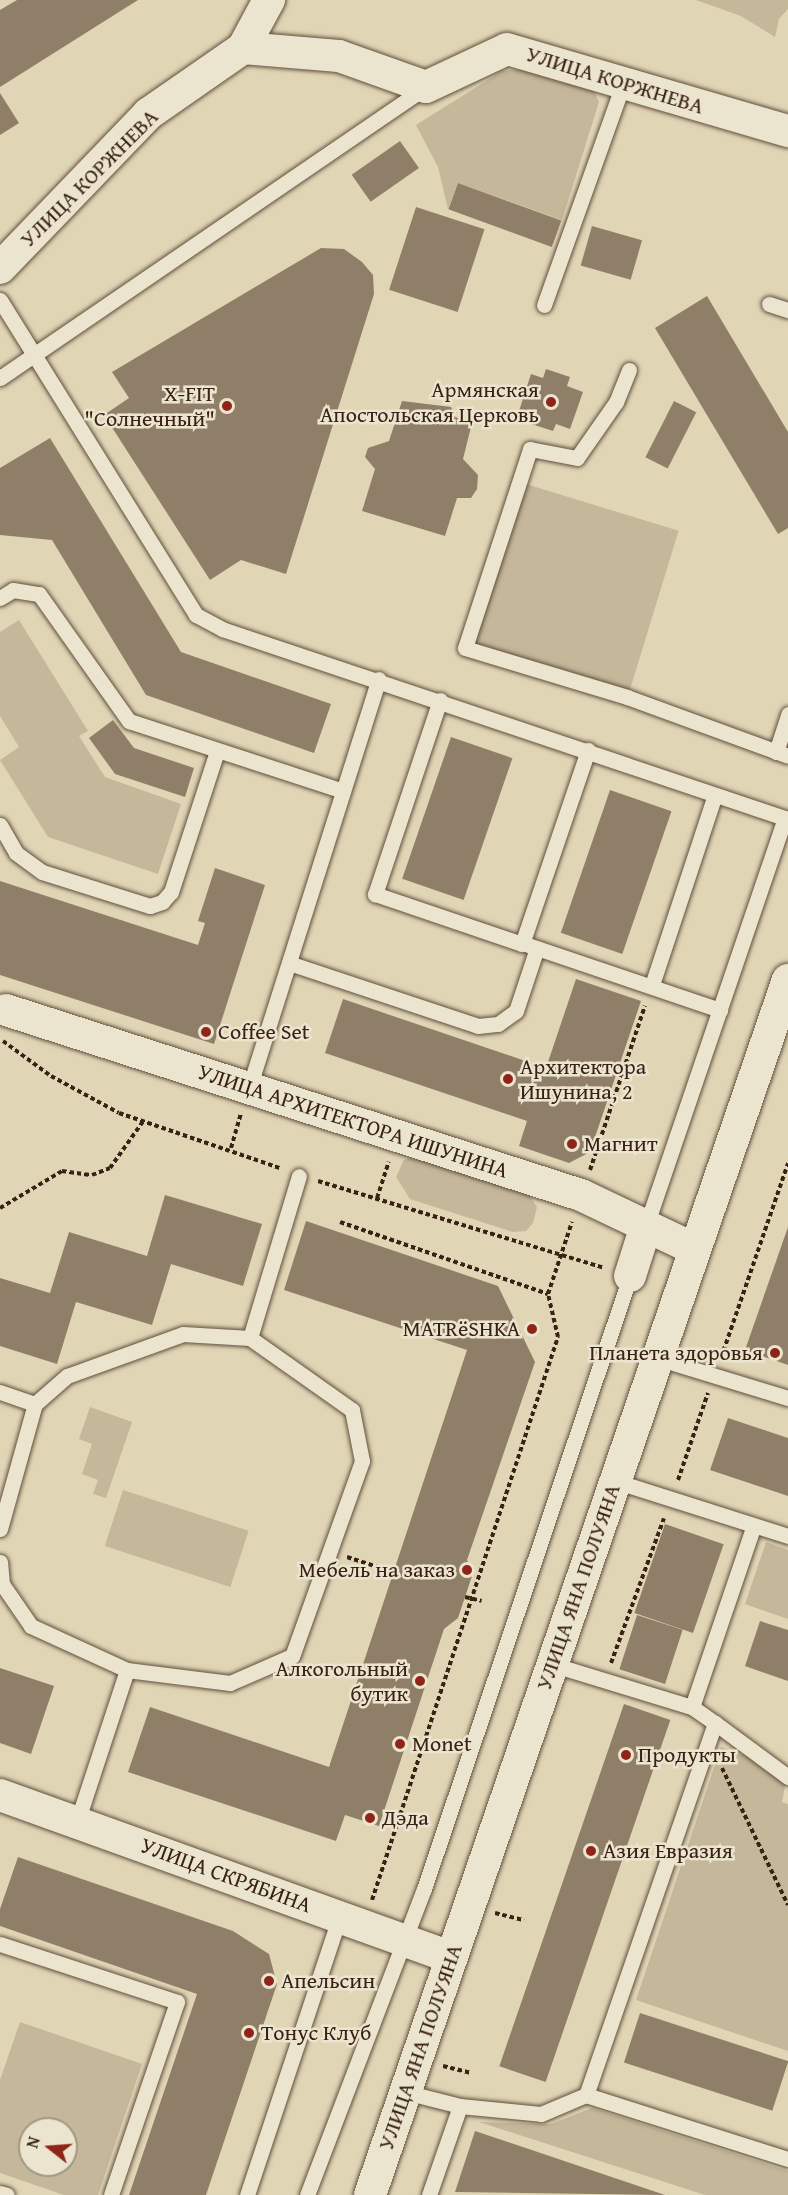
<!DOCTYPE html>
<html>
<head>
<meta charset="utf-8">
<style>
	body { margin:0 }
	#map { position:relative; width:788px; height:2195px; overflow:hidden; background:#e0d6b5; font-family:"Gentium Book Plus",serif }
	div>[style] { position:absolute }
	.green>* { inset:0; background:#c4b79a; transform-origin:0 0 }
	.building>* { inset:0; background:#907f68; transform-origin:0 0 }
	.path>* { height:4px; margin-top:-2px; transform-origin:0; background:repeating-linear-gradient(90deg,#392115 0 4.5px,transparent 0 7.5px) }
	.roads { filter:drop-shadow(0 0 2px #634e3d) drop-shadow(0 0 2px #634e3d) }
	.lane>* { height:15px; margin:-7.5px; padding:0 7.5px; transform-origin:7.5px; border-radius:7.5px; background:#ebe4cf }
	.street>* { height:32px; margin:-16px; padding:0 16px; transform-origin:16px; border-radius:16px; background:#ebe4cf }
	.dots>* { width:16px; height:16px; translate:-50% -50%; box-sizing:border-box; border:3px solid #ebe4cf; border-radius:50% }
	span { translate:-50% -50%; white-space:nowrap; text-align:center; line-height:1.15; -webkit-text-stroke:5px #ebe4cf; paint-order:stroke }
	.street-label { font-size:22px; color:#392115 }
	.poi-label { font-size:22px; color:#392115 }
	.right { translate:-100% -50%; text-align:right }
	.left { translate:0 -50%; text-align:left }
	.north { position:absolute; left:18px; top:2117px; width:60px; height:60px; box-sizing:border-box; background:#ebe4cf; border:2px solid #a49685; border-radius:50%; rotate:287deg; font-size:16px; font-weight:700; line-height:24px; text-align:center; color:#392115 }
	.north::after { content:''; display:block; margin:auto; width:21px; height:27px; background:#8f2418; clip-path:polygon(50% 0,100% 100%,50% 72%,0 100%) }
</style>
</head>
<body>
<div id="map">
	<div class="green">
		<i style="clip-path:polygon(696px 0,788px 0,788px 9px,779px 19px,775px 37px,741px 16px)"></i>
		<i style="clip-path:polygon(526px 69px,594px 91px,599px 102px,562px 220px,458px 183px,448px 209px,438px 167px,416px 125px,502px 71px)"></i>
		<i style="left:516px;top:481px;width:170px;height:175px;rotate:17deg"></i>
		<i style="clip-path:polygon(19px 620px,88px 731px,79px 736px,105px 777px,181px 804px,158px 874px,48px 837px,0 760px,19px 747px,0 716px,0 632px)"></i>
		<i style="clip-path:polygon(418px 1155px,526px 1190px,537px 1207px,533px 1223px,526px 1231px,513px 1232px,410px 1199px,396px 1177px,404px 1160px)"></i>
		<i style="clip-path:polygon(90px 1407px,132px 1422px,106px 1498px,93px 1494px,98px 1480px,82px 1474px,92px 1444px,79px 1439px)"></i>
		<i style="left:123px;top:1490px;width:132px;height:59px;rotate:18deg"></i>
		<i style="clip-path:polygon(766px 1542px,788px 1550px,788px 1619px,745px 1604px)"></i>
		<i style="clip-path:polygon(721px 1747px,788px 1770px,782px 1802px,788px 1804px,788px 2051px,636px 2000px)"></i>
		<i style="clip-path:polygon(evenodd,20px 2022px,142px 2064px,98px 2195px,64px 2195px,0 2173px,0 2080px,20px 2022px,30px 2129px,66px 2129px,66px 2165px,30px 2165px,30px 2129px)"></i>
		<i style="clip-path:polygon(592px 2108px,788px 2171px,788px 2195px,705px 2195px,479px 2122px,551px 2124px)"></i>
	</div>
	<div class="building">
		<i style="clip-path:polygon(17px 0,138px 0,0 87px,0 10px)"></i>
		<i style="clip-path:polygon(0 93px,19px 123px,0 135px)"></i>
		<i style="left:400px;top:141px;width:33px;height:59px;rotate:55deg"></i>
		<i style="left:458px;top:183px;width:110px;height:28px;rotate:20deg"></i>
		<i style="left:416px;top:207px;width:72px;height:87px;rotate:18deg"></i>
		<i style="left:592px;top:226px;width:52px;height:41px;rotate:16deg"></i>
		<i style="clip-path:polygon(321px 248px,344px 249px,362px 262px,373px 275px,374px 294px,286px 574px,241px 560px,210px 580px,104px 415px,129px 398px,112px 372px)"></i>
		<i style="clip-path:polygon(707px 296px,788px 432px,788px 528px,778px 534px,655px 328px)"></i>
		<i style="clip-path:polygon(546px 369px,570px 377px,567px 386px,583px 392px,570px 429px,556px 424px,553px 431px,528px 423px,531px 415px,519px 411px,531px 374px,543px 378px)"></i>
		<i style="clip-path:polygon(402px 401px,451px 407px,455px 417px,472px 423px,463px 459px,478px 475px,477px 489px,471px 498px,457px 498px,445px 536px,362px 511px,375px 469px,365px 457px,368px 448px,389px 441px)"></i>
		<i style="left:674px;top:401px;width:25px;height:63px;rotate:27deg"></i>
		<i style="clip-path:polygon(50px 438px,181px 652px,331px 704px,314px 753px,146px 695px,52px 540px,0 535px,0 468px)"></i>
		<i style="clip-path:polygon(113px 720px,134px 748px,194px 768px,185px 797px,115px 774px,89px 738px)"></i>
		<i style="left:451px;top:737px;width:65px;height:150px;rotate:19deg"></i>
		<i style="left:610px;top:790px;width:65px;height:151px;rotate:19deg"></i>
		<i style="clip-path:polygon(215px 868px,265px 885px,214px 1044px,0 975px,0 881px,198px 945px,205px 923px,198px 921px)"></i>
		<i style="clip-path:polygon(576px 979px,641px 1001px,590px 1152px,569px 1163px,519px 1146px,527px 1121px,325px 1053px,343px 999px,546px 1068px)"></i>
		<i style="clip-path:polygon(165px 1195px,262px 1224px,243px 1286px,171px 1264px,152px 1325px,76px 1302px,57px 1364px,0 1346px,0 1278px,50px 1293px,69px 1232px,147px 1256px)"></i>
		<i style="clip-path:polygon(306px 1221px,498px 1286px,535px 1362px,467px 1560px,473px 1573px,458px 1618px,444px 1629px,379px 1826px,345px 1815px,336px 1841px,128px 1772px,150px 1707px,329px 1767px,467px 1350px,284px 1290px)"></i>
		<i style="clip-path:polygon(788px 1227px,788px 1365px,745px 1350px)"></i>
		<i style="clip-path:polygon(728px 1418px,788px 1438px,788px 1496px,710px 1470px)"></i>
		<i style="left:665px;top:1524px;width:62px;height:94px;rotate:19deg"></i>
		<i style="left:637px;top:1615px;width:48px;height:57px;rotate:18deg"></i>
		<i style="clip-path:polygon(760px 1621px,788px 1630px,788px 1681px,745px 1666px)"></i>
		<i style="clip-path:polygon(0 1668px,54px 1686px,31px 1754px,0 1743px)"></i>
		<i style="left:624px;top:1704px;width:49px;height:383px;rotate:19deg"></i>
		<i style="clip-path:polygon(18px 1857px,233px 1931px,269px 1954px,277px 1984px,206px 2195px,129px 2195px,197px 1994px,0 1926px,0 1909px)"></i>
		<i style="left:640px;top:2013px;width:156px;height:52px;rotate:18deg"></i>
		<i style="clip-path:polygon(475px 2131px,665px 2195px,455px 2192px)"></i>
	</div>
	<div class="path">
		<i style="left:3px;top:1041px;width:59px;rotate:36.1deg"></i>
		<i style="left:51px;top:1076px;width:77px;rotate:28.6deg"></i>
		<i style="left:119px;top:1113px;width:170px;rotate:18.9deg"></i>
		<i style="left:231px;top:1148px;width:35px;rotate:-74deg"></i>
		<i style="left:590px;top:1170px;width:173px;rotate:-71.5deg"></i>
		<i style="left:318px;top:1181px;width:299px;rotate:16.9deg"></i>
		<i style="left:377px;top:1198px;width:38px;rotate:-72deg"></i>
		<i style="left:0;top:1208px;width:72px;rotate:-30.8deg"></i>
		<i style="left:62px;top:1171px;width:30px;rotate:8deg"></i>
		<i style="left:92px;top:1175px;width:19px;rotate:-21deg"></i>
		<i style="left:110px;top:1168px;width:59px;rotate:-54.7deg"></i>
		<i style="left:340px;top:1222px;width:220px;rotate:19.1deg"></i>
		<i style="left:721px;top:1358px;width:206px;rotate:-71deg"></i>
		<i style="left:678px;top:1480px;width:92px;rotate:-71deg"></i>
		<i style="left:347px;top:1557px;width:48px;rotate:18.1deg"></i>
		<i style="left:465px;top:1597px;width:17px;rotate:13deg"></i>
		<i style="left:611px;top:1663px;width:154px;rotate:-69.9deg"></i>
		<i style="left:722px;top:1768px;width:152px;rotate:64.3deg"></i>
		<i style="left:372px;top:1900px;width:593px;rotate:-71.72deg"></i>
		<i style="left:558px;top:1337px;width:44px;rotate:-103.1deg"></i>
		<i style="left:548px;top:1294px;width:76px;rotate:-71.6deg"></i>
		<i style="left:495px;top:1913px;width:30px;rotate:14deg"></i>
		<i style="left:443px;top:2066px;width:29px;rotate:14deg"></i>
	</div>
	<div class="roads">
		<div class="lane">
			<i style="left:0;top:300px;width:371px;rotate:58.1deg"></i>
			<i style="left:196px;top:615px;width:30px;rotate:28deg"></i>
			<i style="left:222px;top:629px;width:597px;rotate:18.56deg"></i>
			<i style="left:769px;top:304px;width:20px;rotate:18deg"></i>
			<i style="left:544px;top:305px;width:235px;rotate:-70.3deg"></i>
			<i style="left:629px;top:370px;width:35px;rotate:112deg"></i>
			<i style="left:616px;top:402px;width:68px;rotate:124.9deg"></i>
			<i style="left:577px;top:458px;width:48px;rotate:-169.2deg"></i>
			<i style="left:530px;top:449px;width:209px;rotate:108.1deg"></i>
			<i style="left:465px;top:648px;width:169px;rotate:16.8deg"></i>
			<i style="left:627px;top:697px;width:171px;rotate:20.1deg"></i>
			<i style="left:0;top:378px;width:516px;rotate:-34.34deg"></i>
			<i style="left:0;top:598px;width:15px;rotate:-32deg"></i>
			<i style="left:13px;top:590px;width:26px;rotate:9deg"></i>
			<i style="left:39px;top:594px;width:156px;rotate:54.7deg"></i>
			<i style="left:129px;top:721px;width:225px;rotate:18.1deg"></i>
			<i style="left:440px;top:700px;width:205px;rotate:108.5deg"></i>
			<i style="left:375px;top:894px;width:155px;rotate:18.8deg"></i>
			<i style="left:522px;top:944px;width:205px;rotate:-71.2deg"></i>
			<i style="left:776px;top:752px;width:40px;rotate:-72deg"></i>
			<i style="left:0;top:825px;width:32px;rotate:60deg"></i>
			<i style="left:16px;top:853px;width:32px;rotate:36deg"></i>
			<i style="left:42px;top:872px;width:113px;rotate:17.5deg"></i>
			<i style="left:150px;top:906px;width:13px;rotate:-18deg"></i>
			<i style="left:162px;top:902px;width:13px;rotate:-48deg"></i>
			<i style="left:171px;top:892px;width:148px;rotate:-71.9deg"></i>
			<i style="left:528px;top:945px;width:203px;rotate:18.7deg"></i>
			<i style="left:289px;top:963px;width:199px;rotate:18.4deg"></i>
			<i style="left:478px;top:1026px;width:20px;rotate:-6deg"></i>
			<i style="left:498px;top:1024px;width:22px;rotate:-36deg"></i>
			<i style="left:516px;top:1011px;width:66px;rotate:-71.6deg"></i>
			<i style="left:652px;top:985px;width:200px;rotate:-71.7deg"></i>
			<i style="left:249px;top:1088px;width:429px;rotate:-72.4deg"></i>
			<i style="left:645px;top:1229px;width:434px;rotate:-71.2deg"></i>
			<i style="left:250px;top:1338px;width:169px;rotate:-73.2deg"></i>
			<i style="left:657px;top:1358px;width:137px;rotate:17deg"></i>
			<i style="left:0;top:1392px;width:37px;rotate:19deg"></i>
			<i style="left:615px;top:1481px;width:182px;rotate:17.6deg"></i>
			<i style="left:0;top:1529px;width:130px;rotate:-74.4deg"></i>
			<i style="left:35px;top:1404px;width:43px;rotate:-41.2deg"></i>
			<i style="left:67px;top:1376px;width:123px;rotate:-19.9deg"></i>
			<i style="left:183px;top:1334px;width:67px;rotate:3.4deg"></i>
			<i style="left:250px;top:1338px;width:125px;rotate:35.2deg"></i>
			<i style="left:352px;top:1410px;width:52px;rotate:78.9deg"></i>
			<i style="left:362px;top:1461px;width:207px;rotate:109.7deg"></i>
			<i style="left:292px;top:1656px;width:68px;rotate:156.5deg"></i>
			<i style="left:230px;top:1683px;width:104px;rotate:-172.8deg"></i>
			<i style="left:127px;top:1670px;width:106px;rotate:-155.4deg"></i>
			<i style="left:31px;top:1626px;width:51px;rotate:-124.6deg"></i>
			<i style="left:2px;top:1584px;width:22px;rotate:-95deg"></i>
			<i style="left:551px;top:1664px;width:147px;rotate:17deg"></i>
			<i style="left:692px;top:1707px;width:28px;rotate:35deg"></i>
			<i style="left:715px;top:1723px;width:394px;rotate:109.1deg"></i>
			<i style="left:692px;top:1707px;width:192px;rotate:-71.2deg"></i>
			<i style="left:715px;top:1723px;width:91px;rotate:36.5deg"></i>
			<i style="left:77px;top:1822px;width:160px;rotate:-71.8deg"></i>
			<i style="left:0;top:1944px;width:186px;rotate:18.1deg"></i>
			<i style="left:177px;top:2002px;width:204px;rotate:108.9deg"></i>
			<i style="left:405px;top:2092px;width:57px;rotate:14.3deg"></i>
			<i style="left:460px;top:2106px;width:81px;rotate:5.6deg"></i>
			<i style="left:541px;top:2114px;width:49px;rotate:-22.9deg"></i>
			<i style="left:586px;top:2095px;width:212px;rotate:17.6deg"></i>
			<i style="left:0;top:2193px;width:7px;rotate:16deg"></i>
			<i style="left:247px;top:2195px;width:295px;rotate:-71.6deg"></i>
			<i style="left:307px;top:2195px;width:328px;rotate:-69.1deg"></i>
			<i style="left:424px;top:1889px;width:647px;rotate:-71.42deg"></i>
			<i style="left:429px;top:2195px;width:94px;rotate:-70.8deg"></i>
		</div>
		<div class="street">
			<i style="left:243px;top:48px;width:55px;rotate:-61.6deg"></i>
			<i style="left:0;top:268px;width:214px;rotate:-46.1deg"></i>
			<i style="left:148px;top:114px;width:116px;rotate:-34.8deg"></i>
			<i style="left:243px;top:48px;width:96px;rotate:4.8deg"></i>
			<i style="left:339px;top:56px;width:92px;rotate:19.6deg"></i>
			<i style="left:426px;top:87px;width:89px;rotate:-25.1deg"></i>
			<i style="left:507px;top:49px;width:293px;rotate:16.3deg"></i>
			<i style="left:6px;top:1010px;width:604px;rotate:17.84deg"></i>
			<i style="left:581px;top:1195px;width:125px;rotate:25.5deg"></i>
			<i style="left:630px;top:1276px;width:49px;rotate:-72.3deg"></i>
			<i style="left:0;top:1795px;width:479px;rotate:19.8deg"></i>
			<i style="left:370px;top:2195px;width:1285px;rotate:-71.02deg"></i>
		</div>
	</div>
	<div class="dots">
		<i style="left:551px;top:402px;background:#8f2418"></i>
		<i style="left:227px;top:406px;background:#8f2418"></i>
		<i style="left:206px;top:1032px;background:#8f2418"></i>
		<i style="left:508px;top:1079px;background:#8f2418"></i>
		<i style="left:572px;top:1144px;background:#8f2418"></i>
		<i style="left:532px;top:1329px;background:#8f2418"></i>
		<i style="left:775px;top:1353px;background:#8f2418"></i>
		<i style="left:467px;top:1570px;background:#8f2418"></i>
		<i style="left:420px;top:1681px;background:#8f2418"></i>
		<i style="left:400px;top:1744px;background:#8f2418"></i>
		<i style="left:626px;top:1755px;background:#8f2418"></i>
		<i style="left:370px;top:1818px;background:#8f2418"></i>
		<i style="left:591px;top:1851px;background:#8f2418"></i>
		<i style="left:269px;top:1981px;background:#8f2418"></i>
		<i style="left:249px;top:2033px;background:#8f2418"></i>
	</div>
	<div class="street-label">
		<span style="left:615px;top:80px;rotate:17deg">УЛИЦА КОРЖНЕВА</span>
		<span style="left:89px;top:178px;rotate:-45deg">УЛИЦА КОРЖНЕВА</span>
		<span style="left:353px;top:1121px;rotate:18deg">УЛИЦА АРХИТЕКТОРА ИШУНИНА</span>
		<span style="left:578px;top:1587px;rotate:-71deg">УЛИЦА ЯНА ПОЛУЯНА</span>
		<span style="left:226px;top:1875px;rotate:20deg">УЛИЦА СКРЯБИНА</span>
		<span style="left:420px;top:2047px;rotate:-71deg">УЛИЦА ЯНА ПОЛУЯНА</span>
	</div>
	<div class="poi-label">
		<span class="right" style="left:539px;top:402px">Армянская<br>Апостольская Церковь</span>
		<span class="right" style="left:215px;top:406px">X-FIT<br>"Солнечный"</span>
		<span class="left" style="left:218px;top:1032px">Coffee Set</span>
		<span class="left" style="left:520px;top:1079px">Архитектора<br>Ишунина, 2</span>
		<span class="left" style="left:584px;top:1144px">Магнит</span>
		<span class="right" style="left:520px;top:1329px">MATRёSHKA</span>
		<span class="right" style="left:763px;top:1353px">Планета здоровья</span>
		<span class="right" style="left:455px;top:1570px">Мебель на заказ</span>
		<span class="right" style="left:408px;top:1681px">Алкогольный<br>бутик</span>
		<span class="left" style="left:412px;top:1744px">Monet</span>
		<span class="left" style="left:638px;top:1755px">Продукты</span>
		<span class="left" style="left:382px;top:1818px">Дэда</span>
		<span class="left" style="left:603px;top:1851px">Азия Евразия</span>
		<span class="left" style="left:281px;top:1981px">Апельсин</span>
		<span class="left" style="left:261px;top:2033px">Тонус Клуб</span>
	</div>
	<div class="north">N</div>
</div>
</body>
</html>
